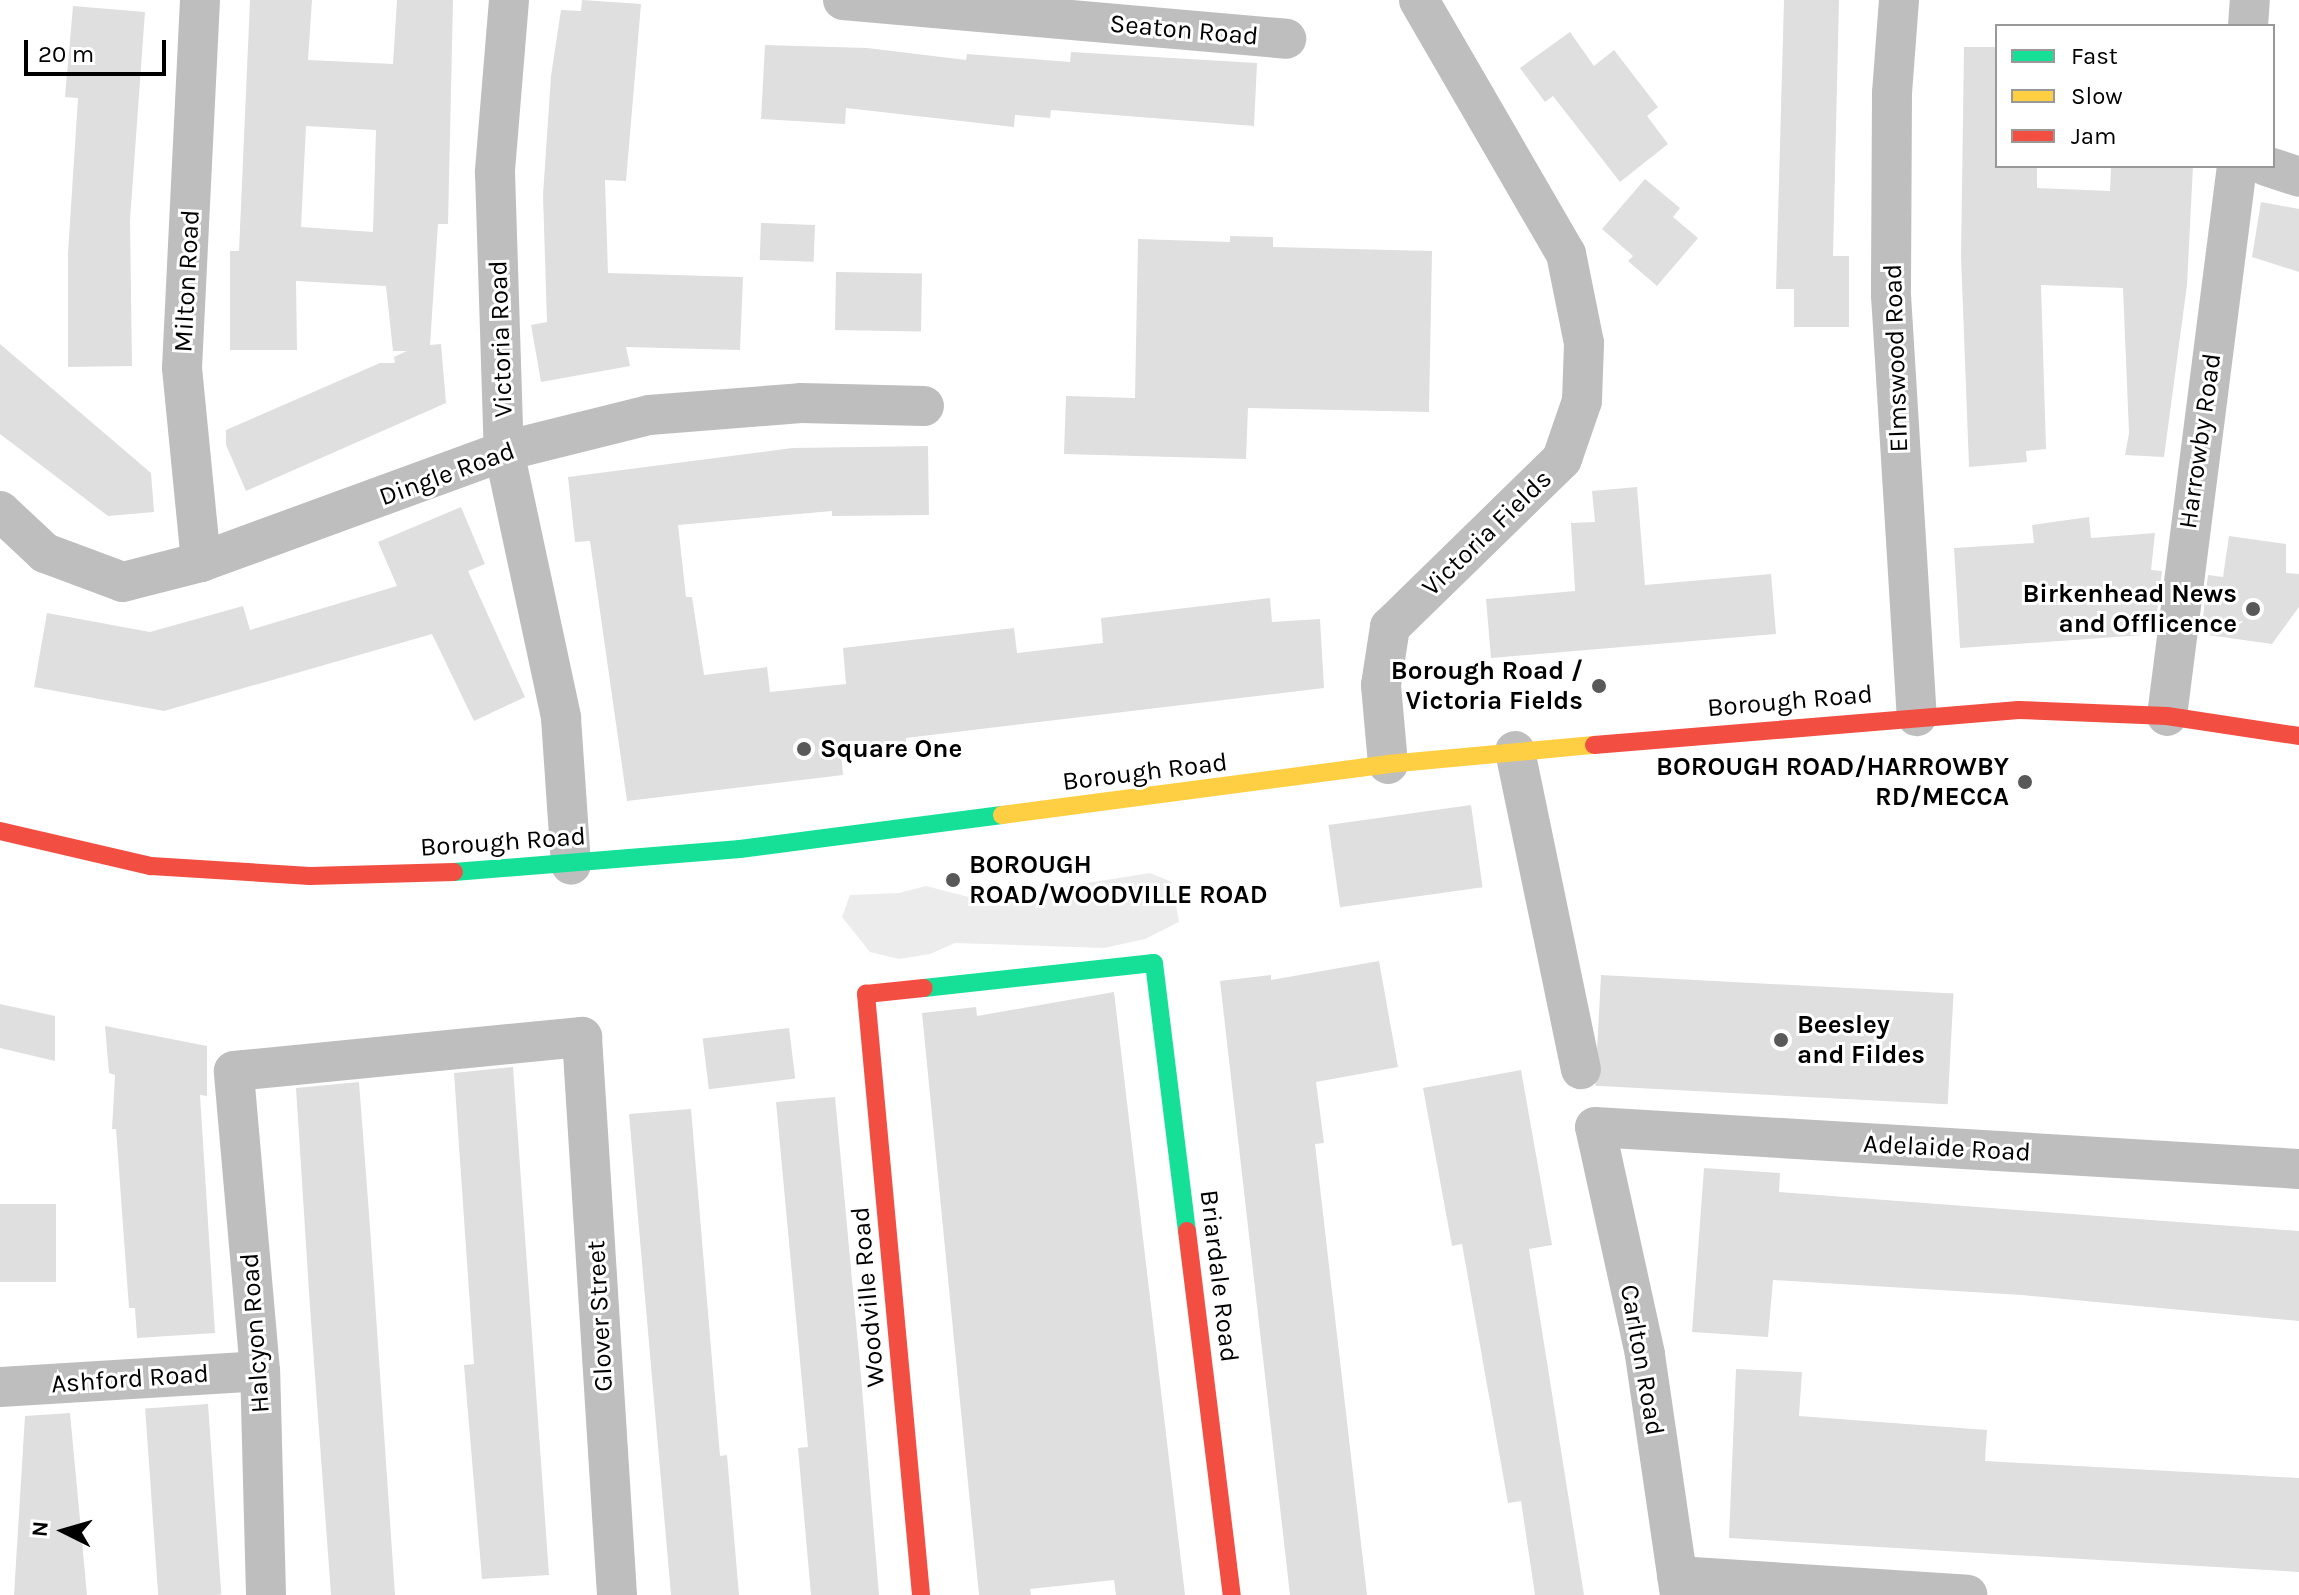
<!DOCTYPE html>
<html>
<head>
<meta charset="utf-8">
<style>
	body { margin:0 }
	#map { position:relative; width:2299px; height:1595px; overflow:hidden; background:#fff; font-family:Karla,sans-serif }
	div>[style] { position:absolute }
	.green>* { inset:0; background:#ececec }
	.building>* { inset:0; background:#dfdfdf; transform-origin:0 0 }
	.street>* { height:40px; margin:-20px; padding:0 20px; transform-origin:20px; border-radius:20px; background:#bebebe }
	.fast>* { height:18px; margin:-9px; padding:0 9px; transform-origin:9px; border-radius:9px; background:#16e098 }
	.slow>* { height:18px; margin:-9px; padding:0 9px; transform-origin:9px; border-radius:9px; background:#ffcf43 }
	.jam>* { height:18px; margin:-9px; padding:0 9px; transform-origin:9px; border-radius:9px; background:#f24e42 }
	.dots>* { width:22px; height:22px; translate:-50% -50%; box-sizing:border-box; border:4px solid #fff; border-radius:50% }
	span { translate:-50% -50%; white-space:nowrap; text-align:center; line-height:1.15; -webkit-text-stroke:6px #fff; paint-order:stroke }
	.street-label { font-size:26px; color:#000 }
	.poi-label { font-size:26px; color:#000; font-weight:700 }
	.right { translate:-100% -50%; text-align:right }
	.left { translate:0 -50%; text-align:left }
	.legend { position:absolute; left:1995px; top:24px; width:280px; height:144px; box-sizing:border-box; background:#fff; border:2px solid #999; margin:0; padding:10px 14px; list-style:none; font-size:24px; color:#000 }
	.legend li { display:flex; align-items:center; gap:16px; height:40px }
	.legend b { width:40px; border:2px solid #999 }
	.north { position:absolute; left:24px; top:1491px; width:80px; height:80px; -webkit-text-stroke:6px #fff; paint-order:stroke; rotate:275deg; font-size:22px; font-weight:700; line-height:32px; text-align:center; color:#000 }
	.north::after { content:''; display:block; margin:auto; width:28px; height:36px; background:#000; clip-path:polygon(50% 0,100% 100%,50% 72%,0 100%) }
	.scale { position:absolute; left:24px; top:40px; width:142px; height:36px; box-sizing:border-box; border:4px solid #000; border-top:0; padding-left:10px; font-size:24px; line-height:28px; white-space:nowrap; color:#000; -webkit-text-stroke:6px #fff; paint-order:stroke }
</style>
</head>
<body>
<div id="map">
	<div class="green">
		<i style="clip-path:polygon(1150px 873px,1172px 882px,1179px 922px,1145px 939px,1104px 948px,955px 943px,930px 954px,899px 959px,870px 952px,842px 917px,850px 895px,899px 893px,926px 886px,980px 900px)"></i>
	</div>
	<div class="building">
		<i style="clip-path:polygon(evenodd,250px 0,312px 0,308px 60px,393px 64px,397px 0,453px 0,448px 224px,438px 224px,430px 345px,441px 344px,446px 403px,246px 491px,226px 445px,226px 430px,380px 363px,395px 363px,394px 357px,407px 351px,393px 351px,386px 286px,296px 281px,297px 350px,230px 350px,230px 251px,239px 251px,250px 0,306px 126px,376px 130px,373px 232px,301px 227px,306px 126px)"></i>
		<i style="clip-path:polygon(582px 0,641px 4px,626px 181px,605px 180px,608px 273px,743px 277px,740px 350px,626px 347px,630px 366px,541px 382px,531px 325px,547px 322px,543px 195px,551px 76px,561px 10px,581px 11px)"></i>
		<i style="clip-path:polygon(1784px 0,1839px 0,1833px 256px,1849px 256px,1849px 327px,1794px 327px,1794px 289px,1776px 289px)"></i>
		<i style="clip-path:polygon(73px 6px,145px 12px,130px 220px,132px 366px,68px 367px,68px 253px,78px 98px,65px 97px)"></i>
		<i style="clip-path:polygon(1570px 32px,1594px 66px,1614px 50px,1658px 107px,1647px 116px,1668px 144px,1620px 182px,1553px 96px,1545px 102px,1520px 68px)"></i>
		<i style="clip-path:polygon(765px 45px,867px 48px,966px 60px,967px 54px,1070px 62px,1071px 52px,1257px 63px,1254px 126px,1051px 110px,1050px 118px,1015px 115px,1014px 127px,846px 108px,845px 124px,761px 119px)"></i>
		<i style="clip-path:polygon(1964px 47px,1997px 47px,1997px 166px,2037px 166px,2037px 188px,2110px 191px,2111px 166px,2193px 166px,2187px 285px,2164px 457px,2125px 455px,2129px 433px,2123px 288px,2041px 285px,2046px 449px,2026px 451px,2027px 462px,1969px 467px,1961px 256px)"></i>
		<i style="clip-path:polygon(1645px 179px,1680px 208px,1673px 217px,1698px 238px,1657px 286px,1628px 261px,1633px 256px,1602px 229px)"></i>
		<i style="clip-path:polygon(2261px 202px,2299px 209px,2299px 272px,2252px 257px)"></i>
		<i style="left:761px;top:223px;width:54px;height:37px;rotate:2deg"></i>
		<i style="clip-path:polygon(1230px 236px,1273px 237px,1273px 247px,1432px 251px,1429px 412px,1248px 408px,1246px 459px,1064px 454px,1066px 396px,1135px 398px,1138px 239px,1230px 242px)"></i>
		<i style="left:836px;top:272px;width:86px;height:58px;rotate:1deg"></i>
		<i style="clip-path:polygon(0 344px,151px 473px,154px 512px,108px 516px,0 434px)"></i>
		<i style="clip-path:polygon(928px 446px,929px 515px,832px 516px,832px 511px,678px 525px,686px 597px,692px 597px,704px 675px,767px 667px,770px 692px,846px 684px,843px 648px,1014px 628px,1017px 653px,1103px 643px,1101px 618px,1270px 598px,1272px 622px,1320px 619px,1324px 688px,906px 738px,906px 745px,841px 751px,843px 775px,627px 801px,590px 541px,575px 542px,568px 477px,792px 448px)"></i>
		<i style="clip-path:polygon(1637px 487px,1645px 585px,1771px 574px,1776px 634px,1491px 658px,1486px 599px,1575px 591px,1571px 523px,1595px 522px,1592px 491px)"></i>
		<i style="clip-path:polygon(461px 507px,485px 564px,468px 571px,525px 697px,474px 721px,432px 634px,164px 711px,34px 687px,47px 613px,150px 632px,243px 606px,250px 630px,397px 586px,378px 542px)"></i>
		<i style="clip-path:polygon(2089px 517px,2091px 538px,2155px 533px,2151px 570px,2162px 571px,2155px 627px,2145px 625px,2144px 635px,1960px 648px,1954px 548px,2034px 543px,2032px 525px)"></i>
		<i style="clip-path:polygon(2229px 536px,2286px 544px,2286px 573px,2299px 574px,2299px 607px,2272px 644px,2201px 634px,2208px 575px,2223px 577px)"></i>
		<i style="left:1471px;top:805px;width:83px;height:144px;rotate:82deg"></i>
		<i style="clip-path:polygon(1379px 961px,1398px 1067px,1316px 1082px,1324px 1143px,1315px 1144px,1367px 1595px,1290px 1595px,1220px 981px,1271px 975px,1271px 980px)"></i>
		<i style="left:1601px;top:975px;width:353px;height:111px;rotate:3deg"></i>
		<i style="clip-path:polygon(1114px 992px,1185px 1595px,1116px 1595px,1114px 1580px,1030px 1589px,1031px 1595px,979px 1595px,922px 1013px,976px 1007px,977px 1016px)"></i>
		<i style="clip-path:polygon(0 1004px,55px 1016px,55px 1061px,0 1048px)"></i>
		<i style="clip-path:polygon(105px 1026px,207px 1046px,207px 1096px,200px 1095px,215px 1333px,137px 1338px,135px 1308px,129px 1308px,116px 1129px,112px 1129px,115px 1075px,109px 1073px)"></i>
		<i style="left:789px;top:1028px;width:51px;height:87px;rotate:83deg"></i>
		<i style="clip-path:polygon(513px 1067px,549px 1575px,482px 1579px,464px 1365px,474px 1364px,454px 1073px)"></i>
		<i style="clip-path:polygon(1521px 1070px,1552px 1245px,1529px 1249px,1584px 1595px,1535px 1595px,1521px 1501px,1508px 1503px,1462px 1244px,1452px 1246px,1423px 1088px)"></i>
		<i style="clip-path:polygon(359px 1082px,370px 1227px,395px 1595px,331px 1595px,310px 1307px,296px 1088px)"></i>
		<i style="clip-path:polygon(835px 1097px,861px 1376px,879px 1595px,811px 1595px,798px 1448px,808px 1447px,776px 1102px)"></i>
		<i style="clip-path:polygon(691px 1109px,720px 1456px,727px 1455px,739px 1595px,671px 1595px,629px 1114px)"></i>
		<i style="clip-path:polygon(1704px 1168px,1780px 1173px,1779px 1192px,2299px 1231px,2299px 1321px,2022px 1295px,1773px 1280px,1768px 1337px,1692px 1332px)"></i>
		<i style="left:0;top:1204px;width:56px;height:78px"></i>
		<i style="clip-path:polygon(1736px 1369px,1802px 1372px,1799px 1416px,1987px 1430px,1985px 1461px,2299px 1478px,2299px 1572px,1729px 1538px)"></i>
		<i style="left:208px;top:1404px;width:191px;height:63px;rotate:86deg"></i>
		<i style="clip-path:polygon(70px 1413px,87px 1595px,14px 1595px,25px 1416px)"></i>
	</div>
	<div class="street">
		<i style="left:200px;top:0;width:368px;rotate:92.8deg"></i>
		<i style="left:182px;top:368px;width:195px;rotate:84.4deg"></i>
		<i style="left:509px;top:0;width:173px;rotate:94.7deg"></i>
		<i style="left:495px;top:172px;width:279px;rotate:88.2deg"></i>
		<i style="left:504px;top:451px;width:273px;rotate:77.9deg"></i>
		<i style="left:561px;top:718px;width:147px;rotate:86.1deg"></i>
		<i style="left:843px;top:0;width:445px;rotate:5deg"></i>
		<i style="left:1899px;top:0;width:93px;rotate:94.3deg"></i>
		<i style="left:1892px;top:93px;width:202px;rotate:90.3deg"></i>
		<i style="left:1891px;top:295px;width:422px;rotate:86.5deg"></i>
		<i style="left:2248px;top:26px;width:26px;rotate:-86deg"></i>
		<i style="left:2266px;top:166px;width:35px;rotate:18deg"></i>
		<i style="left:0;top:511px;width:62px;rotate:43deg"></i>
		<i style="left:45px;top:553px;width:83px;rotate:20.4deg"></i>
		<i style="left:123px;top:582px;width:81px;rotate:-14.4deg"></i>
		<i style="left:201px;top:562px;width:323px;rotate:-20.1deg"></i>
		<i style="left:504px;top:451px;width:149px;rotate:-13.9deg"></i>
		<i style="left:649px;top:415px;width:152px;rotate:-4.5deg"></i>
		<i style="left:801px;top:403px;width:123px;rotate:1.4deg"></i>
		<i style="left:2167px;top:716px;width:554px;rotate:-82.75deg"></i>
		<i style="left:1515px;top:751px;width:325px;rotate:78.3deg"></i>
		<i style="left:1388px;top:764px;width:79px;rotate:-95.1deg"></i>
		<i style="left:1381px;top:685px;width:59px;rotate:-81.2deg"></i>
		<i style="left:1390px;top:627px;width:240px;rotate:-44.3deg"></i>
		<i style="left:1562px;top:459px;width:61px;rotate:-71deg"></i>
		<i style="left:1582px;top:401px;width:58px;rotate:-88deg"></i>
		<i style="left:1584px;top:343px;width:91px;rotate:-101.4deg"></i>
		<i style="left:1566px;top:254px;width:293px;rotate:-120.1deg"></i>
		<i style="left:0;top:1387px;width:260px;rotate:-3.5deg"></i>
		<i style="left:1677px;top:1576px;width:291px;rotate:3.7deg"></i>
		<i style="left:266px;top:1595px;width:224px;rotate:-91.5deg"></i>
		<i style="left:260px;top:1371px;width:301px;rotate:-95deg"></i>
		<i style="left:234px;top:1071px;width:350px;rotate:-5.6deg"></i>
		<i style="left:582px;top:1037px;width:559px;rotate:86.41deg"></i>
		<i style="left:1680px;top:1595px;width:244px;rotate:-98.3deg"></i>
		<i style="left:1645px;top:1354px;width:232px;rotate:-102.4deg"></i>
		<i style="left:1595px;top:1127px;width:705px;rotate:3.41deg"></i>
	</div>
	<div class="fast">
		<i style="left:454px;top:872px;width:287px;rotate:-4.6deg"></i>
		<i style="left:740px;top:849px;width:264px;rotate:-7.4deg"></i>
		<i style="left:924px;top:988px;width:231px;rotate:-6.2deg"></i>
		<i style="left:1154px;top:963px;width:270px;rotate:83deg"></i>
	</div>
	<div class="slow">
		<i style="left:1002px;top:815px;width:389px;rotate:-7.5deg"></i>
		<i style="left:1388px;top:764px;width:207px;rotate:-5.3deg"></i>
	</div>
	<div class="jam">
		<i style="left:1594px;top:745px;width:426px;rotate:-4.7deg"></i>
		<i style="left:2019px;top:710px;width:148px;rotate:2.3deg"></i>
		<i style="left:2167px;top:716px;width:134px;rotate:8.6deg"></i>
		<i style="left:0;top:831px;width:155px;rotate:13.1deg"></i>
		<i style="left:151px;top:866px;width:159px;rotate:3.6deg"></i>
		<i style="left:310px;top:876px;width:144px;rotate:-1.6deg"></i>
		<i style="left:1187px;top:1231px;width:367px;rotate:83deg"></i>
		<i style="left:921px;top:1595px;width:604px;rotate:-95.23deg"></i>
		<i style="left:866px;top:994px;width:58px;rotate:-5.9deg"></i>
	</div>
	<div class="dots">
		<i style="left:2253px;top:609px;background:#595959"></i>
		<i style="left:1599px;top:686px;background:#595959"></i>
		<i style="left:804px;top:749px;background:#595959"></i>
		<i style="left:2025px;top:782px;background:#595959"></i>
		<i style="left:953px;top:880px;background:#595959"></i>
		<i style="left:1781px;top:1040px;background:#595959"></i>
	</div>
	<div class="street-label">
		<span style="left:1184px;top:30px;rotate:5deg">Seaton Road</span>
		<span style="left:187px;top:281px;rotate:-87deg">Milton Road</span>
		<span style="left:501px;top:339px;rotate:-92deg">Victoria Road</span>
		<span style="left:1896px;top:358px;rotate:-92deg">Elmswood Road</span>
		<span style="left:2200px;top:441px;rotate:-82deg">Harrowby Road</span>
		<span style="left:447px;top:474px;rotate:-20deg">Dingle Road</span>
		<span style="left:1487px;top:533px;rotate:-44deg">Victoria Fields</span>
		<span style="left:1790px;top:701px;rotate:-5deg">Borough Road</span>
		<span style="left:1145px;top:772px;rotate:-7deg">Borough Road</span>
		<span style="left:503px;top:842px;rotate:-4deg">Borough Road</span>
		<span style="left:1947px;top:1148px;rotate:3deg">Adelaide Road</span>
		<span style="left:1219px;top:1276px;rotate:83deg">Briardale Road</span>
		<span style="left:868px;top:1297px;rotate:-95deg">Woodville Road</span>
		<span style="left:600px;top:1316px;rotate:-93deg">Glover Street</span>
		<span style="left:255px;top:1333px;rotate:-94deg">Halcyon Road</span>
		<span style="left:1642px;top:1360px;rotate:80deg">Carlton Road</span>
		<span style="left:130px;top:1379px;rotate:-4deg">Ashford Road</span>
	</div>
	<div class="poi-label">
		<span class="right" style="left:2237px;top:609px">Birkenhead News<br>and Offlicence</span>
		<span class="right" style="left:1583px;top:686px">Borough Road /<br>Victoria Fields</span>
		<span class="left" style="left:820px;top:749px">Square One</span>
		<span class="right" style="left:2009px;top:782px">BOROUGH ROAD/HARROWBY<br>RD/MECCA</span>
		<span class="left" style="left:969px;top:880px">BOROUGH<br>ROAD/WOODVILLE ROAD</span>
		<span class="left" style="left:1797px;top:1040px">Beesley<br>and Fildes</span>
	</div>
	<ul class="legend">
	<li><b style="height:10px;background:#16e098"></b>Fast</li>
	<li><b style="height:10px;background:#ffcf43"></b>Slow</li>
	<li><b style="height:10px;background:#f24e42"></b>Jam</li>
	</ul>
	<div class="north">N</div>
	<div class="scale">20 m</div>
</div>
</body>
</html>
